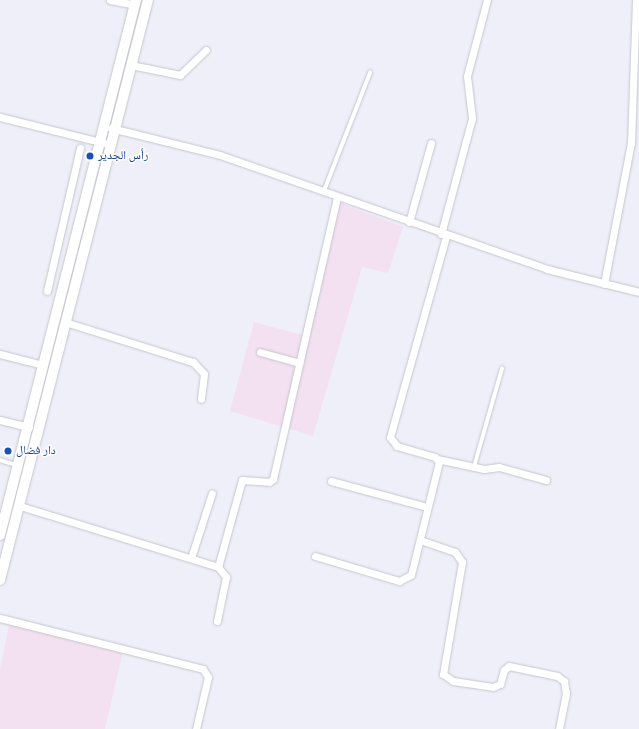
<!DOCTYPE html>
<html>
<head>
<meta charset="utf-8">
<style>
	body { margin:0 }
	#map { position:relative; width:639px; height:729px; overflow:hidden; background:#efeff9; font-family:"Archivo Narrow","Noto Naskh Arabic",sans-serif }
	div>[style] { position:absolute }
	.industrial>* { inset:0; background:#f3e0f0 }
	.roads { filter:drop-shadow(0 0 1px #c5c5ce) drop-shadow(0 0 1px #c5c5ce) }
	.lane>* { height:3.5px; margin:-1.75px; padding:0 1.75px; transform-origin:1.75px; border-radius:1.75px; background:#fff }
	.street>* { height:7px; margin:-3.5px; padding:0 3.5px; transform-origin:3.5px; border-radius:3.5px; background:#fff }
	.secondary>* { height:10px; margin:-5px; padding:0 5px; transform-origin:5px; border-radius:5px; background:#fff }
	.dots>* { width:11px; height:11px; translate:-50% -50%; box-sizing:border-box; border:2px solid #fdfdfd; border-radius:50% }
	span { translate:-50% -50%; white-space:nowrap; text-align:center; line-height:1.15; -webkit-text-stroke:3px #fdfdfd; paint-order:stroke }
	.transit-label { font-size:12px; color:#164399 }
	.left { translate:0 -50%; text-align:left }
</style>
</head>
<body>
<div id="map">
	<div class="industrial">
		<i style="clip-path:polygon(334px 201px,403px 227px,388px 273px,362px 267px,313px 436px,230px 411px,254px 322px,302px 335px)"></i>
		<i style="clip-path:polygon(10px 621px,123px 651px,105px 729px,0 729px,0 669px)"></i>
	</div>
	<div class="roads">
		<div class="lane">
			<i style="left:324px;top:191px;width:127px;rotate:-68.7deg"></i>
			<i style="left:0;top:460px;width:17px;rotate:17deg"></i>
			<i style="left:474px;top:467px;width:102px;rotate:-74.1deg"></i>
		</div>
		<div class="street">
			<i style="left:110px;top:0;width:25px;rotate:11deg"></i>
			<i style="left:131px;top:65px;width:50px;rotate:11.5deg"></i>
			<i style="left:180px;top:75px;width:36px;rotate:-44deg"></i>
			<i style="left:0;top:117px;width:107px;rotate:14deg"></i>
			<i style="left:111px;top:128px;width:112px;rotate:13.9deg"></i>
			<i style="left:220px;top:155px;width:346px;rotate:19.2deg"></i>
			<i style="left:547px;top:269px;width:95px;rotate:14deg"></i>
			<i style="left:409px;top:222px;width:82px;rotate:-74.4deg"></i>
			<i style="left:441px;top:234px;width:120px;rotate:-75deg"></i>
			<i style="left:472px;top:118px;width:42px;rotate:-96.8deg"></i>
			<i style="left:467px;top:76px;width:79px;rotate:-75.3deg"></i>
			<i style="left:604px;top:284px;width:144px;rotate:-79.2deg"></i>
			<i style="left:631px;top:143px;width:143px;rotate:-88deg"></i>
			<i style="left:47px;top:291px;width:147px;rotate:-77deg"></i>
			<i style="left:65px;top:322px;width:134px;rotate:17.4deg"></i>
			<i style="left:193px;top:362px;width:16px;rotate:47deg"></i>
			<i style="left:204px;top:374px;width:25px;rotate:97deg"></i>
			<i style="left:260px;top:352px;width:41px;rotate:15.4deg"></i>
			<i style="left:0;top:354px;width:44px;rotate:14.3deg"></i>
			<i style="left:0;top:420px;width:30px;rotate:14deg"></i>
			<i style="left:437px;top:459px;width:48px;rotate:12deg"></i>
			<i style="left:484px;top:469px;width:15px;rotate:-8deg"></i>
			<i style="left:499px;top:467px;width:49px;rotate:15.5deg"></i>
			<i style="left:331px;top:481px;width:99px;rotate:15.2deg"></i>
			<i style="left:20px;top:506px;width:207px;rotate:17.1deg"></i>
			<i style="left:218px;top:567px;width:13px;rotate:51deg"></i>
			<i style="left:226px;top:577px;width:45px;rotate:101.6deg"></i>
			<i style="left:420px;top:540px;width:37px;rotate:19deg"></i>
			<i style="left:455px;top:552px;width:12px;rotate:55deg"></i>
			<i style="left:462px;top:562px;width:114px;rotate:99.6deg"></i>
			<i style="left:443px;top:674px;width:12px;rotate:35deg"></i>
			<i style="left:453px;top:681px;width:40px;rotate:8.5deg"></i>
			<i style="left:493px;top:687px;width:8px;rotate:-23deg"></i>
			<i style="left:500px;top:684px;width:15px;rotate:-74deg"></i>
			<i style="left:504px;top:670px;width:6px;rotate:-39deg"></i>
			<i style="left:509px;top:666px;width:49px;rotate:11.8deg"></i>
			<i style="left:557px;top:676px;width:9px;rotate:36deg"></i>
			<i style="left:564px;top:681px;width:12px;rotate:81deg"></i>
			<i style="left:566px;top:693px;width:37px;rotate:101deg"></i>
			<i style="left:315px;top:556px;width:88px;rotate:16.6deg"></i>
			<i style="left:399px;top:581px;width:13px;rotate:-27deg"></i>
			<i style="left:411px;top:575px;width:116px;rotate:-76.1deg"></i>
			<i style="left:439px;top:462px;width:6px;rotate:-129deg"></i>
			<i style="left:435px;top:457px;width:40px;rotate:-164deg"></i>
			<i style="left:397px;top:446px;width:11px;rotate:-128deg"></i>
			<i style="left:390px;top:437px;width:209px;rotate:-74.4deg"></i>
			<i style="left:191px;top:558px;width:68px;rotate:-72.1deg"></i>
			<i style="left:218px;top:567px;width:90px;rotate:-74.6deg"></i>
			<i style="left:242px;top:480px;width:27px;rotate:4deg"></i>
			<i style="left:269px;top:482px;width:5px;rotate:-37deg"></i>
			<i style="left:273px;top:479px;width:289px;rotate:-77.2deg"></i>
			<i style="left:0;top:618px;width:209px;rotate:14.1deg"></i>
			<i style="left:203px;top:669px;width:9px;rotate:58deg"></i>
			<i style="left:208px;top:677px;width:53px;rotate:103deg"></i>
		</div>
		<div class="secondary">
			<i style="left:0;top:535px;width:552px;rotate:-75.74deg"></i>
			<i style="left:0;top:580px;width:599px;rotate:-75.69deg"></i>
		</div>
	</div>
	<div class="dots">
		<i style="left:90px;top:156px;background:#1a4fb4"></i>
		<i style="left:8px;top:451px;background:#1a4fb4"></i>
	</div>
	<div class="transit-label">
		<span class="left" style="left:98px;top:156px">رأس الجدير</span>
		<span class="left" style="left:16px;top:451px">دار فضال</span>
	</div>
</div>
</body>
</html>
